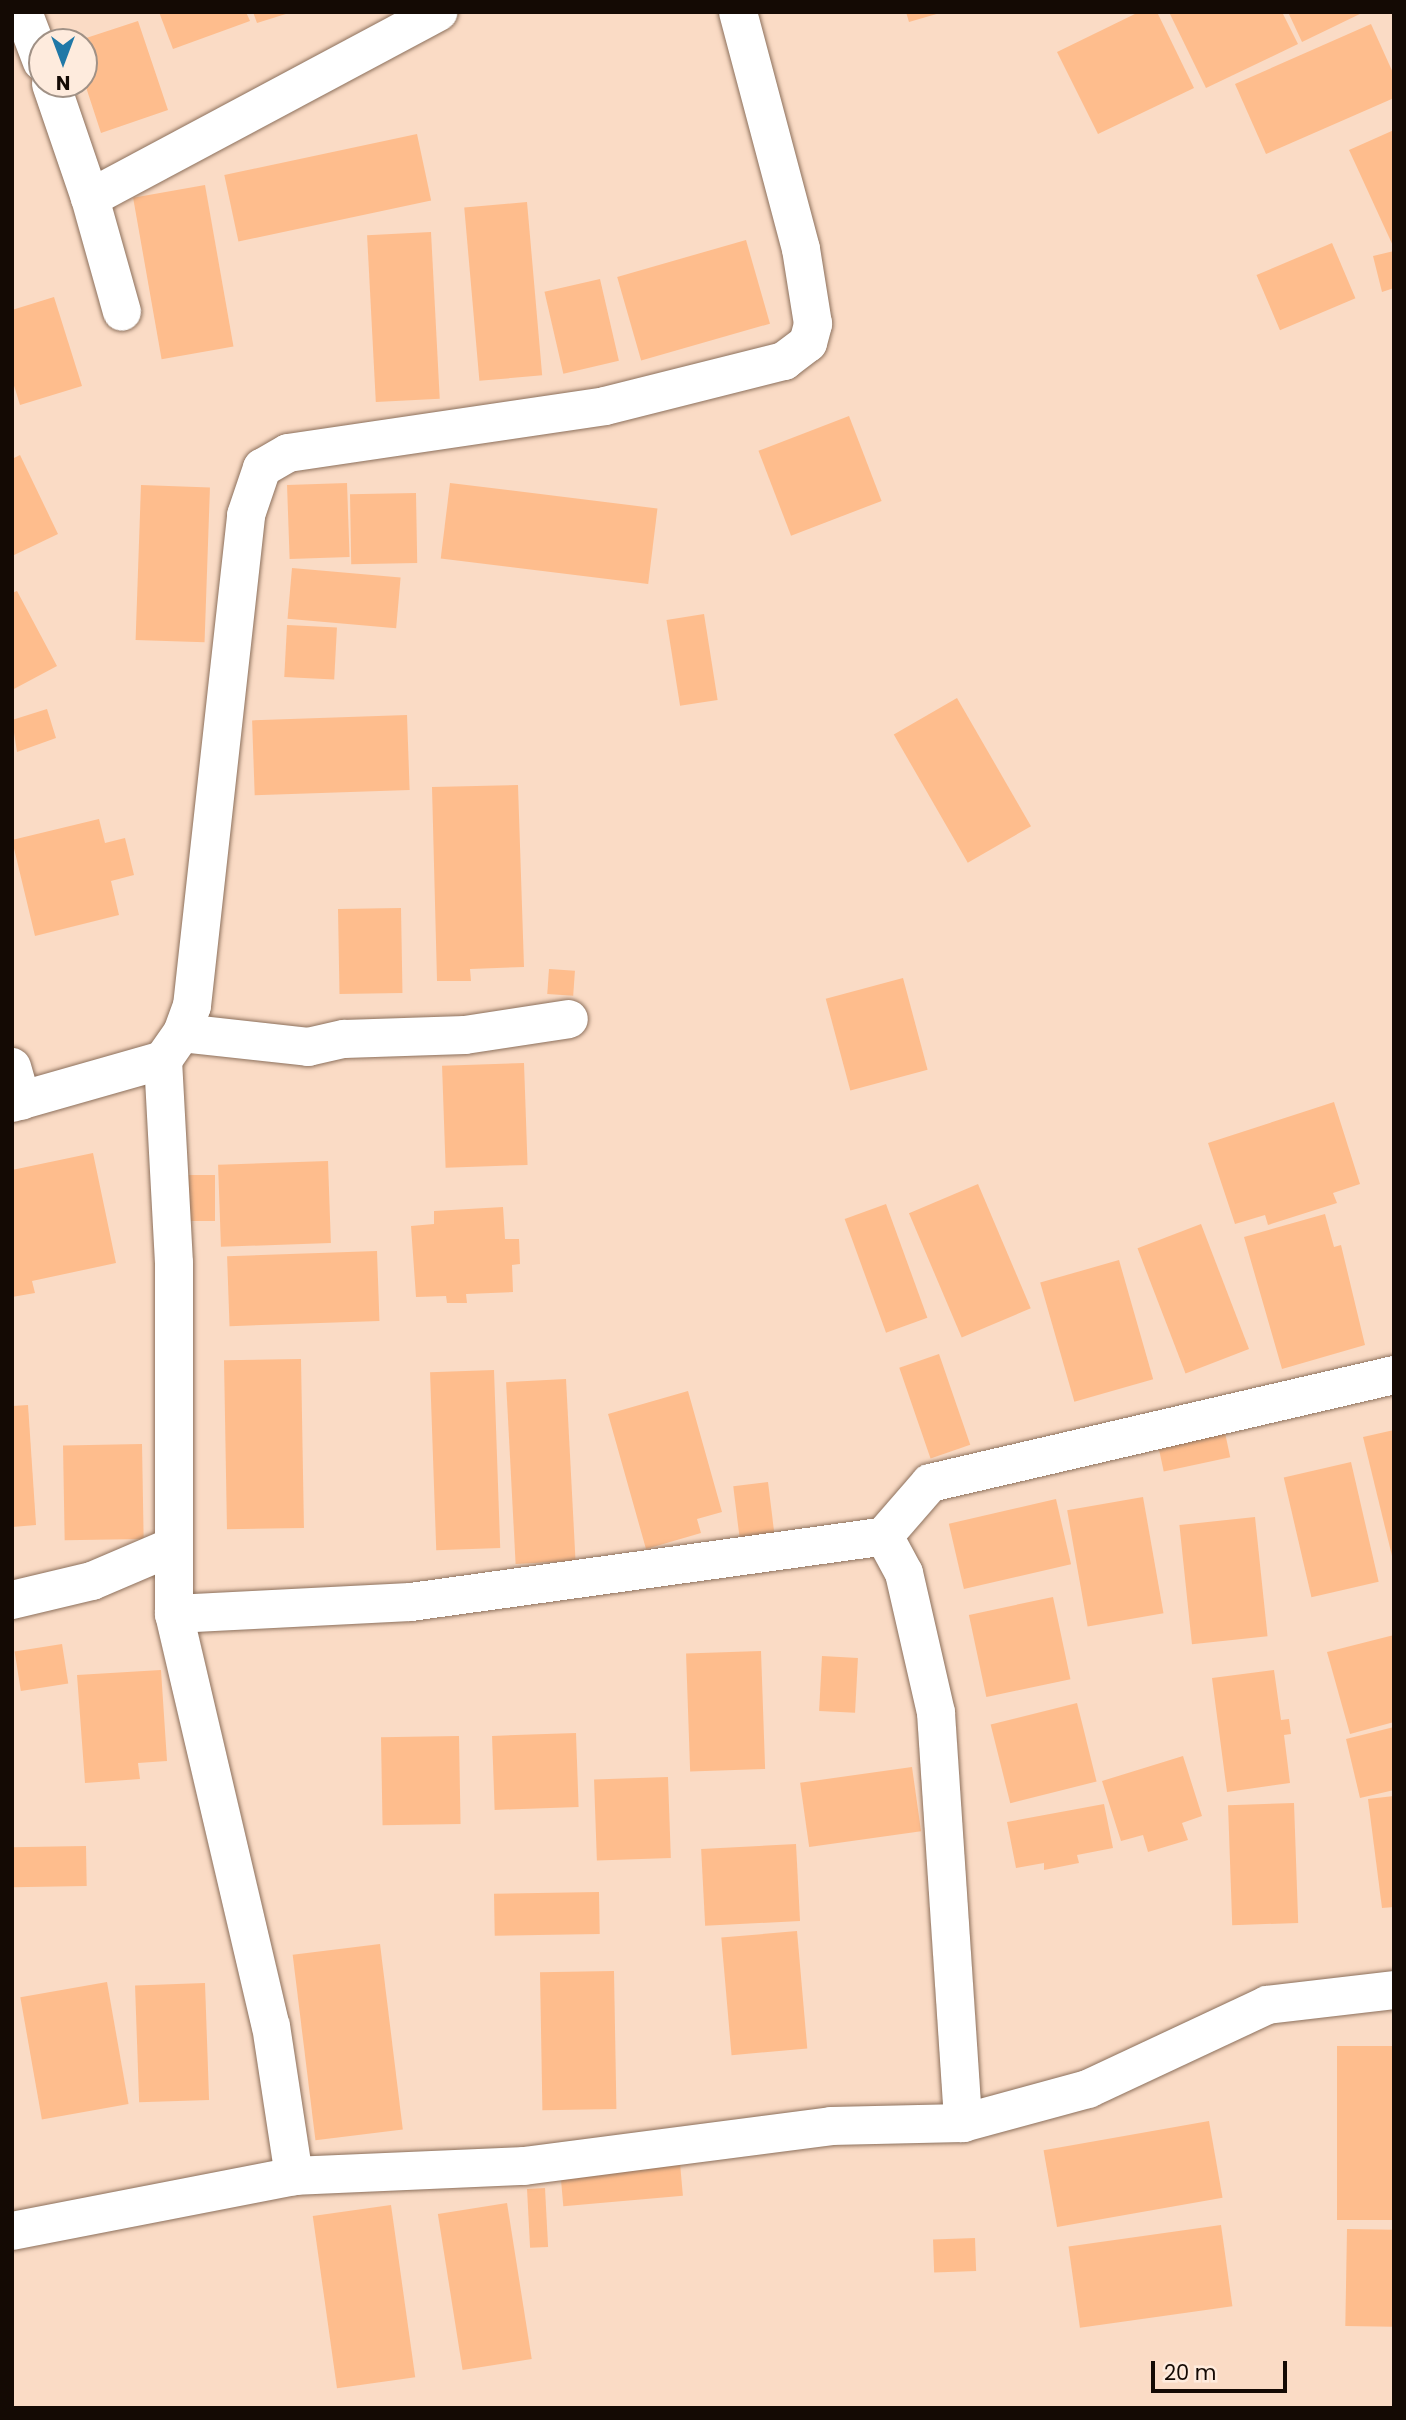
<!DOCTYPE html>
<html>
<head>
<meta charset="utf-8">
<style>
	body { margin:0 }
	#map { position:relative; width:1406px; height:2420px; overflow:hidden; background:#fadbc5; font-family:Poppins,sans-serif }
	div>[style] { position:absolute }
	.building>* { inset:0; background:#febd8d; transform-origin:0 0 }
	.roads { filter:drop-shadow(0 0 2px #8c705c) drop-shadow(0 0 2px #8c705c) }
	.street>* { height:38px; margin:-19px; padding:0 19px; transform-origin:19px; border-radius:19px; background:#fff }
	span { translate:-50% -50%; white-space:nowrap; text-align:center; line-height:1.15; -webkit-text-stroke:6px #feebdd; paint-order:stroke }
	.frame { position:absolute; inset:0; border:14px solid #140a04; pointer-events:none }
	.north { position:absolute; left:28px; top:28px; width:70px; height:70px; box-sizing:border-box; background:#feebdd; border:2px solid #a09186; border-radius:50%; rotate:180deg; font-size:19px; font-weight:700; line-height:28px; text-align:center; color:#140a04 }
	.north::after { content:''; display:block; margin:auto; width:24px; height:32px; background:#2078a7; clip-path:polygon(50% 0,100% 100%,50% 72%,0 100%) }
	.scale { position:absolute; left:1151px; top:2361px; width:136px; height:32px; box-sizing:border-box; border:4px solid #140a04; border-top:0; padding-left:9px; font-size:21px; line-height:24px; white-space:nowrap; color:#140a04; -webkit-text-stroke:5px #feebdd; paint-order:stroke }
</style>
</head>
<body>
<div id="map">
	<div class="building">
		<i style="clip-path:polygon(159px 12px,246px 12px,250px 21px,173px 49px)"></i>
		<i style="clip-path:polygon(253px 12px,288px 12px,289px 13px,257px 23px)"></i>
		<i style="clip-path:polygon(906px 12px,940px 12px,940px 13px,909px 22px)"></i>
		<i style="clip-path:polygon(1139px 12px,1157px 12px,1194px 88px,1098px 134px,1057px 52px)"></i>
		<i style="clip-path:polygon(1169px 12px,1282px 12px,1298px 44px,1206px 88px)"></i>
		<i style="clip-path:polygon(1288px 12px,1364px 12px,1302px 42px)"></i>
		<i style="clip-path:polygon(138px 21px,168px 110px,101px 133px,84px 81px,84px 42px,77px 41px)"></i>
		<i style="clip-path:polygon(1371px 24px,1394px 75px,1394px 98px,1266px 154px,1235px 84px)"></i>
		<i style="clip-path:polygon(1394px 130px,1394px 248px,1349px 150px)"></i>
		<i style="left:417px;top:134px;width:68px;height:197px;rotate:78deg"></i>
		<i style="left:205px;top:185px;width:164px;height:73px;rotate:80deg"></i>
		<i style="left:527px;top:202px;width:174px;height:63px;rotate:85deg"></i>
		<i style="left:431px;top:232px;width:167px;height:64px;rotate:87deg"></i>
		<i style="left:746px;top:240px;width:87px;height:134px;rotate:74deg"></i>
		<i style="left:1332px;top:243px;width:60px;height:82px;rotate:67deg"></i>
		<i style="clip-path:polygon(1394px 251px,1394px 288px,1382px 292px,1373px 256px)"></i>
		<i style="left:600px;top:279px;width:84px;height:57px;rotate:77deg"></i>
		<i style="clip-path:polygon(54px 297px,82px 386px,20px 405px,12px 379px,12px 310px)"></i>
		<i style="left:849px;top:416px;width:91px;height:97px;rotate:69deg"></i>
		<i style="clip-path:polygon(20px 455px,58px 534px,12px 556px,12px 459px)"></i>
		<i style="left:347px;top:483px;width:74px;height:60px;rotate:88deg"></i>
		<i style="left:450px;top:483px;width:209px;height:76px;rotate:7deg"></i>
		<i style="left:141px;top:485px;width:69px;height:155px;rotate:2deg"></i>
		<i style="left:416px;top:493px;width:70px;height:66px;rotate:89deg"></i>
		<i style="left:292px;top:568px;width:109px;height:51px;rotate:5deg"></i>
		<i style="clip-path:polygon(17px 591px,57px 666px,12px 690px,12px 593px)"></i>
		<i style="left:704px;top:614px;width:87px;height:38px;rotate:81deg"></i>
		<i style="left:287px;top:625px;width:50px;height:52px;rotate:3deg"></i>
		<i style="left:957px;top:698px;width:148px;height:73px;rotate:60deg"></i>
		<i style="clip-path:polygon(47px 709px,56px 738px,17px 752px,12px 720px)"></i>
		<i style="left:407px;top:715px;width:75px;height:155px;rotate:88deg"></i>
		<i style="clip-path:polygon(518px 785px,524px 967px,470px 969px,471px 981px,437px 981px,432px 787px)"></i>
		<i style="clip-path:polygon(99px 819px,105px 843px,125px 838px,134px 875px,111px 881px,119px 915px,35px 936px,12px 840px)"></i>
		<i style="left:401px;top:908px;width:85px;height:63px;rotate:89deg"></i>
		<i style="left:549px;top:969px;width:26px;height:25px;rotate:4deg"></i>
		<i style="left:903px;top:978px;width:95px;height:80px;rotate:75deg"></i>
		<i style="left:524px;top:1063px;width:102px;height:82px;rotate:88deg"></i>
		<i style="clip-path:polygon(1334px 1102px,1360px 1184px,1333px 1193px,1337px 1203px,1268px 1225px,1265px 1215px,1235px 1224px,1208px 1143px)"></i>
		<i style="clip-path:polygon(93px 1153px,116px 1263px,32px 1281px,35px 1293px,12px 1297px,12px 1170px)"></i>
		<i style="left:328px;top:1161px;width:82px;height:110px;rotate:88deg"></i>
		<i style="left:187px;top:1175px;width:28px;height:46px"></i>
		<i style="left:978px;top:1184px;width:135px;height:75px;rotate:67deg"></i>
		<i style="left:886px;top:1204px;width:121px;height:44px;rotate:70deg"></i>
		<i style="clip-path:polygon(503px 1207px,505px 1239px,519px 1239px,520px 1264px,512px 1265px,513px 1292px,466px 1294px,467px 1303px,447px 1303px,446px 1296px,416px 1297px,411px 1226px,434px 1224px,434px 1211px)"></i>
		<i style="clip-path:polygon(1325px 1214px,1334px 1247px,1341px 1245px,1365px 1345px,1282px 1369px,1244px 1237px)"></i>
		<i style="left:1201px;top:1224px;width:134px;height:68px;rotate:69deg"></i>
		<i style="left:377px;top:1251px;width:70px;height:150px;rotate:88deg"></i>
		<i style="left:1119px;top:1260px;width:124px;height:82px;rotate:74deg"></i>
		<i style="left:939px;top:1354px;width:96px;height:42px;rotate:71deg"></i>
		<i style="left:301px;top:1359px;width:169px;height:77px;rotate:89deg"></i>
		<i style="left:494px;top:1370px;width:178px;height:64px;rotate:88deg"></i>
		<i style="left:566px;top:1379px;width:182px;height:60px;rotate:87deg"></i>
		<i style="clip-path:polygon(688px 1391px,722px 1512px,697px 1519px,701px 1533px,646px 1549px,608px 1414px)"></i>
		<i style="clip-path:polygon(28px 1405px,36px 1525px,12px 1527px,12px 1406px)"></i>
		<i style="left:1224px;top:1428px;width:30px;height:68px;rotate:78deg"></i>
		<i style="clip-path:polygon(1394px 1430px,1394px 1559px,1393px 1560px,1363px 1437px)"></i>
		<i style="left:142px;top:1444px;width:95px;height:79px;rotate:89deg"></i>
		<i style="left:1351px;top:1462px;width:123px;height:69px;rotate:77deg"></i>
		<i style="left:768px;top:1482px;width:57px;height:35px;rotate:83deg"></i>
		<i style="left:1143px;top:1497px;width:118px;height:77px;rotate:80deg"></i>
		<i style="left:1056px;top:1499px;width:67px;height:110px;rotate:77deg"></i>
		<i style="left:1255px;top:1517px;width:120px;height:76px;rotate:84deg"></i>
		<i style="left:1053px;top:1597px;width:84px;height:86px;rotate:78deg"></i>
		<i style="clip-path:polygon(1394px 1635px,1394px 1722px,1350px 1734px,1327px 1652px)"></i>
		<i style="left:62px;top:1644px;width:40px;height:48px;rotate:81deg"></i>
		<i style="left:761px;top:1651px;width:118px;height:75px;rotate:88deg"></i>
		<i style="left:822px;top:1656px;width:36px;height:55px;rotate:3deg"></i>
		<i style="clip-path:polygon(161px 1670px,167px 1761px,138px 1763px,140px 1779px,85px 1783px,77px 1675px)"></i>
		<i style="clip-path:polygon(1274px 1670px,1281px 1720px,1289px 1719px,1291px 1734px,1284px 1735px,1290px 1783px,1227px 1792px,1212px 1678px)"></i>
		<i style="left:1077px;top:1703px;width:81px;height:89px;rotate:76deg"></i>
		<i style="clip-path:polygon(1394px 1727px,1394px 1790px,1360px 1798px,1346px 1739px)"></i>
		<i style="left:576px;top:1733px;width:74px;height:84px;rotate:88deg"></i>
		<i style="left:459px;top:1736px;width:88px;height:78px;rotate:89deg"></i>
		<i style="clip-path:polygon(1183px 1756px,1202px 1816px,1182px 1823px,1188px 1840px,1148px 1852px,1143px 1835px,1121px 1841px,1102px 1781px)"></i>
		<i style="left:912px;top:1767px;width:65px;height:113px;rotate:82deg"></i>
		<i style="left:668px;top:1777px;width:81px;height:74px;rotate:88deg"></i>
		<i style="clip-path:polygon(1394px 1796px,1394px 1907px,1382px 1908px,1368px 1799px)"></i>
		<i style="left:1294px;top:1803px;width:120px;height:66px;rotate:88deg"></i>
		<i style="clip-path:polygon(1104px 1804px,1113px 1848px,1077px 1855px,1079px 1863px,1044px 1870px,1044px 1863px,1016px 1868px,1007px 1822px)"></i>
		<i style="left:796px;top:1844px;width:77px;height:95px;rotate:87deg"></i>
		<i style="left:86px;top:1846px;width:40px;height:74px;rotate:89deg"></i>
		<i style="left:599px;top:1892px;width:42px;height:105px;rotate:89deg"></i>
		<i style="left:797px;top:1931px;width:118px;height:76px;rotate:85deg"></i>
		<i style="left:380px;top:1944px;width:187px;height:88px;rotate:83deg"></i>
		<i style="left:614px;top:1971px;width:138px;height:74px;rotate:89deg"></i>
		<i style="left:107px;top:1982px;width:124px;height:88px;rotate:80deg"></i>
		<i style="left:205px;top:1983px;width:117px;height:70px;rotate:88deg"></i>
		<i style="left:1394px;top:2046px;width:174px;height:57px;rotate:90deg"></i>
		<i style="left:1209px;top:2121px;width:78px;height:168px;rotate:80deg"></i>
		<i style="left:680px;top:2163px;width:33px;height:120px;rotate:85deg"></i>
		<i style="left:545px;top:2188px;width:59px;height:18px;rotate:87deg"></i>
		<i style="left:507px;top:2203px;width:158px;height:70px;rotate:81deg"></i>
		<i style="left:391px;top:2205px;width:174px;height:79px;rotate:82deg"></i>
		<i style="left:1221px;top:2225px;width:82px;height:154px;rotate:82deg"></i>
		<i style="left:1347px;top:2229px;width:47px;height:97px;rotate:1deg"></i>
		<i style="left:975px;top:2238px;width:33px;height:42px;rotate:88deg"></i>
	</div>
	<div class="roads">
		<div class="street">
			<i style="left:23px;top:12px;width:53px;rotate:69.2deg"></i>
			<i style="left:51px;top:84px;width:120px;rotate:71.1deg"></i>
			<i style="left:90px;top:198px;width:118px;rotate:74.3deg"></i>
			<i style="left:90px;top:198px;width:395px;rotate:-28.1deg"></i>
			<i style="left:182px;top:1033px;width:127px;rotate:6.3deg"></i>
			<i style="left:308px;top:1047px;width:37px;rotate:-13deg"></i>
			<i style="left:344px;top:1039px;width:121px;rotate:-1.9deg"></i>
			<i style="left:465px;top:1035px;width:105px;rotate:-8.7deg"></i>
			<i style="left:163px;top:1060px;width:33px;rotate:-55deg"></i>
			<i style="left:182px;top:1033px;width:29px;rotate:-70deg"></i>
			<i style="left:192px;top:1006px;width:494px;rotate:-83.7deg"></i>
			<i style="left:246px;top:515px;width:50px;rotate:-71.2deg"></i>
			<i style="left:262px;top:468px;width:30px;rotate:-30deg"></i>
			<i style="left:288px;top:453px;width:320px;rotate:-8.4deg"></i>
			<i style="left:605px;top:406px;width:185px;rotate:-14.1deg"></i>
			<i style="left:784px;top:361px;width:30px;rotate:-37deg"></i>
			<i style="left:808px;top:343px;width:20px;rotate:-75deg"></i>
			<i style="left:813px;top:324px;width:76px;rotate:-99.1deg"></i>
			<i style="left:801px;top:249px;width:245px;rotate:-104.9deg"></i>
			<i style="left:12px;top:1067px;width:35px;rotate:74deg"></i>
			<i style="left:12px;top:1103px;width:157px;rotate:-15.9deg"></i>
			<i style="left:163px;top:1060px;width:203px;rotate:86.9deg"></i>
			<i style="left:174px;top:1263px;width:351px;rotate:90deg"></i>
			<i style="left:174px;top:1614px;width:423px;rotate:76.8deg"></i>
			<i style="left:271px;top:2026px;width:152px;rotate:81.3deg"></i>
			<i style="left:884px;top:1536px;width:42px;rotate:61.6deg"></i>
			<i style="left:904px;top:1573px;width:144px;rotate:77.1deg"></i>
			<i style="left:936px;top:1713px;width:411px;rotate:86.2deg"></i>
			<i style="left:12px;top:1600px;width:82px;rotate:-13.4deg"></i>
			<i style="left:92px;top:1581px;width:89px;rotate:-23.1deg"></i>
			<i style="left:174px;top:1614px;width:237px;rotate:-2.9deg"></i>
			<i style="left:411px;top:1602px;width:478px;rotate:-7.9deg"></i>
			<i style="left:884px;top:1536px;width:70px;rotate:-49deg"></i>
			<i style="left:930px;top:1483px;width:476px;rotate:-13.1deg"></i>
			<i style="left:12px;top:2231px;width:287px;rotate:-11deg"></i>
			<i style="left:294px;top:2176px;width:230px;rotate:-2.5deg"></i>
			<i style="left:524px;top:2166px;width:310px;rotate:-7.4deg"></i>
			<i style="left:831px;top:2126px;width:132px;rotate:-1.3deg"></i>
			<i style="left:963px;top:2123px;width:130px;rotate:-15.2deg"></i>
			<i style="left:1088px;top:2089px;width:198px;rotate:-25.1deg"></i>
			<i style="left:1267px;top:2005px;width:128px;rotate:-6.7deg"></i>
		</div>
	</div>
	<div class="frame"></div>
	<div class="north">N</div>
	<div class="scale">20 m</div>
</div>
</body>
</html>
